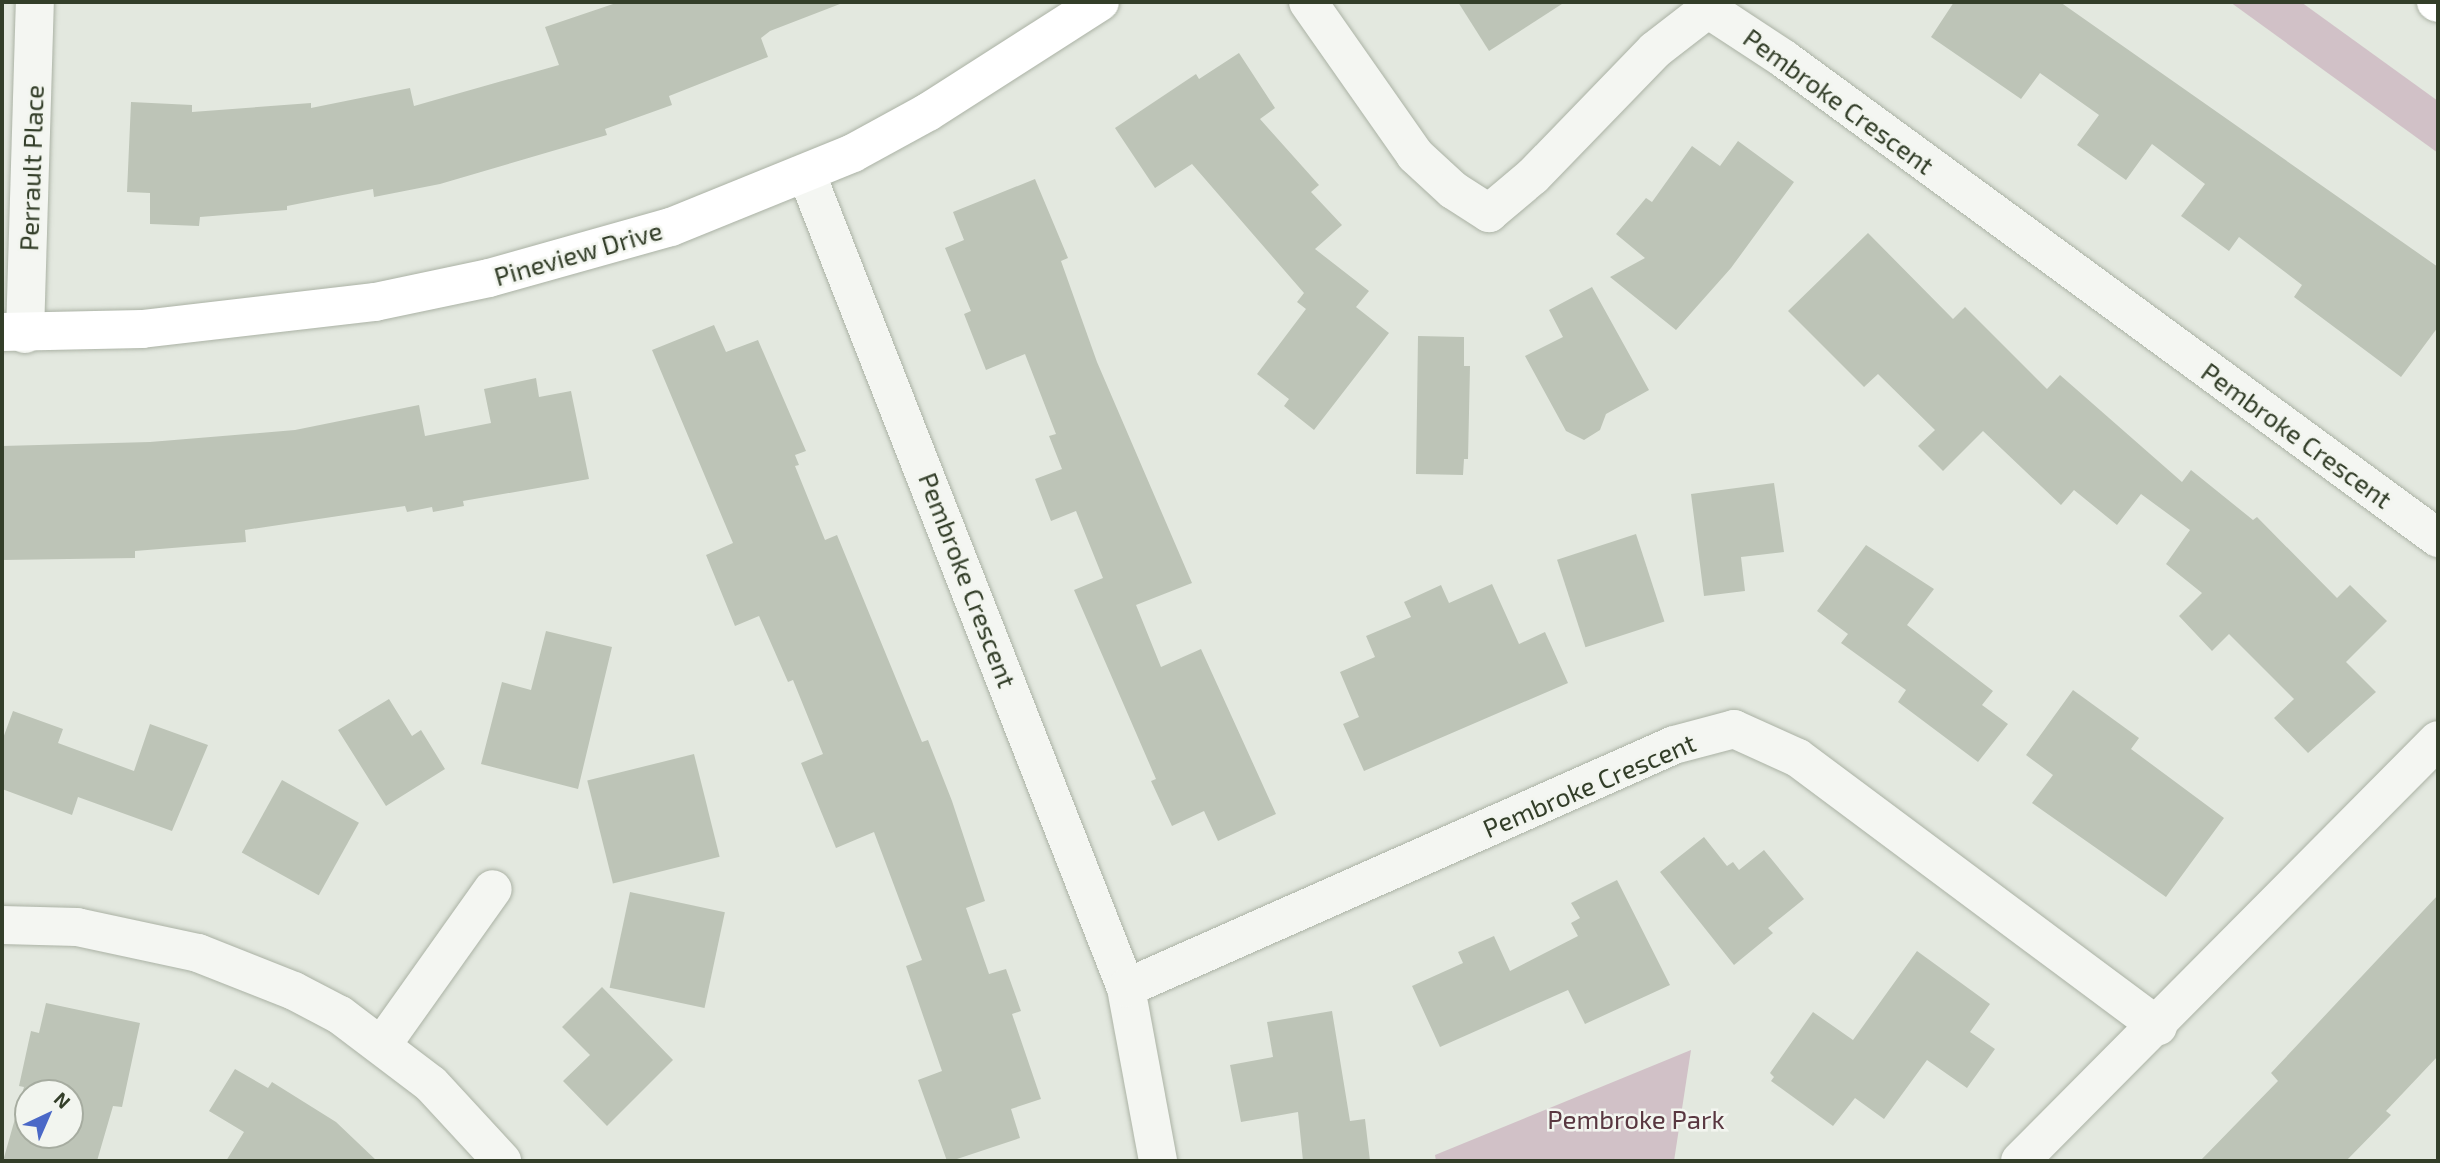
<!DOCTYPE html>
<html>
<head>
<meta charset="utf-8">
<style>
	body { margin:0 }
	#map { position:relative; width:2440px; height:1163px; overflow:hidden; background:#e3e8df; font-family:"Exo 2",sans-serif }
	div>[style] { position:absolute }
	.green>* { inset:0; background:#d1c1c7 }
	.building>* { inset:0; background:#bdc4b7; transform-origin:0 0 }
	.roads { filter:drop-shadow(0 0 2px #abb2a5) drop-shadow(0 0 2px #abb2a5) }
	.street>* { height:38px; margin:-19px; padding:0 19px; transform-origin:19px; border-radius:19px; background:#f4f6f2 }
	.secondary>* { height:38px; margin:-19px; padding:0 19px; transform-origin:19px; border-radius:19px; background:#fff }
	span { translate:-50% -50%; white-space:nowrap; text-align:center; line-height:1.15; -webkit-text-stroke:5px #f2f5ef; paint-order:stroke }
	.street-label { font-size:26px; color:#333e29 }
	.park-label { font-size:26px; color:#593740 }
	.frame { position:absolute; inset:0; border:4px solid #333e29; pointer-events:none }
	.north { position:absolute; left:14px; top:1079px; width:70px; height:70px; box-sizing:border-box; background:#f2f5ef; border:2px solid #a6aca0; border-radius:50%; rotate:44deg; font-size:19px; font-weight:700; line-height:28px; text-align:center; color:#333e29 }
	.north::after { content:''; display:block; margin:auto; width:24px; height:32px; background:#4a68c7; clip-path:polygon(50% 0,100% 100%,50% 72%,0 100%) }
</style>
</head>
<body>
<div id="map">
	<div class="green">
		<i style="clip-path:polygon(2230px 2px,2301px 2px,2438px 101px,2438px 153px)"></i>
		<i style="clip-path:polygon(1691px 1050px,1674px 1161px,1436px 1161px,1435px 1155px)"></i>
	</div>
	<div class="building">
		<i style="clip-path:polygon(619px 2px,840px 4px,770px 31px,761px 38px,768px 57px,669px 96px,672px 105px,605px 129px,607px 135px,440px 184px,374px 197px,373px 189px,287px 206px,287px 210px,200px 217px,199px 226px,150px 224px,150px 193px,127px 192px,131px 102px,192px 105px,192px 112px,311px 103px,311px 108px,410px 88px,414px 106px,559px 65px,545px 27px)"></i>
		<i style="clip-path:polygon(1458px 2px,1565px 2px,1489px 51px)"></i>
		<i style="clip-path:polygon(1954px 2px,2060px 2px,2438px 267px,2438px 327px,2401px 377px,2294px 297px,2302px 285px,2239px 237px,2229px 251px,2181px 216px,2205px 184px,2152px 144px,2126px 180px,2077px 145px,2099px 115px,2040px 73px,2021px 99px,1931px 37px)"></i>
		<i style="clip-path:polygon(1239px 53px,1275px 108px,1260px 119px,1319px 185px,1311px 192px,1342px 225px,1315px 249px,1369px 291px,1356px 307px,1389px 333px,1314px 430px,1284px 406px,1289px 399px,1257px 374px,1306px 309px,1297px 302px,1304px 293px,1192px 164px,1155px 188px,1115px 128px,1196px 74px,1199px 79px)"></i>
		<i style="clip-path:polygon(1738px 141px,1794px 182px,1731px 268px,1676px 330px,1610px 277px,1645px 258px,1616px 234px,1646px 198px,1652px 202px,1692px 146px,1720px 166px)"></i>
		<i style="clip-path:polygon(1035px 179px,1068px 258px,1061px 261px,1097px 362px,1192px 583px,1136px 605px,1161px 667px,1201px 649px,1276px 814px,1218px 841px,1204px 811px,1172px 826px,1151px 781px,1156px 779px,1074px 590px,1103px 578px,1076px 511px,1051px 521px,1035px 479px,1062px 469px,1049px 436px,1056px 434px,1025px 354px,986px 370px,964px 314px,971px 311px,945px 248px,964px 240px,953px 212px)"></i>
		<i style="clip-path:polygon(1868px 233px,1953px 319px,1965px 307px,2047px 389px,2060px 375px,2182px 482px,2191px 470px,2253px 520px,2257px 517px,2337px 598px,2350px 585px,2387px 621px,2346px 662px,2376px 692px,2308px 753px,2274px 718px,2294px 699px,2229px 634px,2212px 651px,2179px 616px,2202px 593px,2166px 564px,2190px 530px,2141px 494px,2117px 525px,2074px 490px,2061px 505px,1983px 431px,1943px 471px,1918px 446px,1935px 430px,1878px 374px,1864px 387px,1788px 311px)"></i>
		<i style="clip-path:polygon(1592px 287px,1649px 390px,1606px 414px,1600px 430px,1584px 440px,1566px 431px,1525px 356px,1563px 337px,1549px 310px)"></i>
		<i style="clip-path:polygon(714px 325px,726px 352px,758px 340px,806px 451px,795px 455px,799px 465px,795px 466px,825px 540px,837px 535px,922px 742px,928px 740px,952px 801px,985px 901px,966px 908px,989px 974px,1006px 969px,1021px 1011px,1012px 1014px,1041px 1099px,1011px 1109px,1020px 1138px,951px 1161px,947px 1161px,918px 1080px,942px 1071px,906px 966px,922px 960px,874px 832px,836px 848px,801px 763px,823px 754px,793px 680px,788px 682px,759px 616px,735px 626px,706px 555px,733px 543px,652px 350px)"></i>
		<i style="clip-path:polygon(1418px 336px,1464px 337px,1464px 366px,1470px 366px,1468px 459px,1464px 459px,1463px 475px,1416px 474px)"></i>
		<i style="clip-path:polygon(536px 378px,539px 397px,571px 391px,589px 479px,463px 501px,464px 506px,433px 512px,432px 507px,407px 512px,405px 506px,245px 530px,246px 542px,135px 551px,135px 558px,2px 560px,2px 446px,150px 442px,295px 430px,419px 405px,425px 436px,491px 423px,484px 389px)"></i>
		<i style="clip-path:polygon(1774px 483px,1784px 552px,1741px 557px,1745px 591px,1704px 596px,1691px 494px)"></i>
		<i style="left:1636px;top:534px;width:92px;height:83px;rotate:72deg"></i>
		<i style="clip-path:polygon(1866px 545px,1934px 589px,1907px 625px,1993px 691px,1982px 705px,2008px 724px,1978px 762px,1898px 702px,1906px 690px,1841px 643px,1848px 634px,1817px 611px)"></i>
		<i style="clip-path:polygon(1492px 584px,1519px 644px,1545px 632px,1568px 683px,1364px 771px,1343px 724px,1359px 717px,1340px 672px,1375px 657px,1366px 636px,1411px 617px,1404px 602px,1441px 585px,1449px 603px)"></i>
		<i style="clip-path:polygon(546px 631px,612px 647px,578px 789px,481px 764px,502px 682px,531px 690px)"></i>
		<i style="clip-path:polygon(2073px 690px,2139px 738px,2131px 749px,2224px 818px,2166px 897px,2032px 803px,2053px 775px,2026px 755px)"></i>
		<i style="clip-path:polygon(389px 699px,412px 736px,421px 730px,445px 769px,386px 806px,338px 730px)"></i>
		<i style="clip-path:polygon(13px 711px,63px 729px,58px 743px,134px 771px,150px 724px,208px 745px,172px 831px,78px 797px,72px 815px,2px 789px,2px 741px)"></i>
		<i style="left:694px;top:754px;width:106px;height:110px;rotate:76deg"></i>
		<i style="left:282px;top:780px;width:88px;height:83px;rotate:29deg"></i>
		<i style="clip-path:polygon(1704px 837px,1727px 866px,1733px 862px,1739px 870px,1764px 850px,1804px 899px,1768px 928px,1773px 933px,1734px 965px,1660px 872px)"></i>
		<i style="clip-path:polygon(1617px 880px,1670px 985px,1585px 1024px,1568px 990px,1440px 1047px,1412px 986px,1463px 963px,1458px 952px,1494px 936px,1510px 971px,1578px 936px,1571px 923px,1580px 918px,1571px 903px)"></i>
		<i style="left:630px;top:892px;width:97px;height:98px;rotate:12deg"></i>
		<i style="clip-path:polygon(2438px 895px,2438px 1056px,2386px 1111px,2391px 1115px,2346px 1161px,2200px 1161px,2278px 1081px,2271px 1073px)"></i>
		<i style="clip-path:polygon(1917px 951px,1990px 1004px,1970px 1032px,1995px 1049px,1967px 1088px,1927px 1060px,1884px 1119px,1855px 1098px,1833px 1126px,1771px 1081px,1774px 1077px,1770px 1073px,1813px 1012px,1853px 1040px)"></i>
		<i style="clip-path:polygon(602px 987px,673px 1060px,607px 1126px,563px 1081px,590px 1055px,562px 1027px)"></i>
		<i style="clip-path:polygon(evenodd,46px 1003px,140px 1023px,122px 1107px,113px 1106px,97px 1161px,3px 1161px,24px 1087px,19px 1086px,31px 1031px,39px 1033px,46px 1003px,28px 1093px,70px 1093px,70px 1135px,28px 1135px,28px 1093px)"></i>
		<i style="clip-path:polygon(1332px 1011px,1350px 1121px,1365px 1119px,1370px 1161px,1303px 1161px,1298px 1112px,1241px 1122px,1230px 1065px,1273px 1057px,1267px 1022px)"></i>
		<i style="clip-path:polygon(235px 1069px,268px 1088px,272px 1082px,336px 1122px,377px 1161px,226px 1161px,244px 1132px,209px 1111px)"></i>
	</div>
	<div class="roads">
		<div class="street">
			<i style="left:1308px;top:2px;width:187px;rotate:55deg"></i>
			<i style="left:1415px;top:155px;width:52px;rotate:42.6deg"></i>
			<i style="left:1453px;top:190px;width:43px;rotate:32.6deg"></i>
			<i style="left:1489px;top:213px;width:57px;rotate:-40.1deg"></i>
			<i style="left:1533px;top:176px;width:175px;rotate:-45.9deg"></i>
			<i style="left:1655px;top:50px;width:67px;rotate:-37.7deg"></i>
			<i style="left:1708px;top:9px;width:91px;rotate:33.3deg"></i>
			<i style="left:1784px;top:59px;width:811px;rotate:36.22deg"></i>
			<i style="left:807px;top:175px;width:873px;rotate:68.58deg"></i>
			<i style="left:1126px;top:988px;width:176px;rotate:79.5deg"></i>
			<i style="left:25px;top:334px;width:332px;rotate:-88.3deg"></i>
			<i style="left:2px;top:925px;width:75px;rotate:1.5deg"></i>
			<i style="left:77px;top:927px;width:124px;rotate:12.1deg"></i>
			<i style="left:198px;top:953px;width:103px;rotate:21.6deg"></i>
			<i style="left:294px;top:991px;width:52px;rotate:27.6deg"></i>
			<i style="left:340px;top:1015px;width:114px;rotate:37.2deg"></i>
			<i style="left:431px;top:1084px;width:105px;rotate:47.3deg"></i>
			<i style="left:1126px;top:988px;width:599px;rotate:-23.91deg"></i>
			<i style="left:1674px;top:745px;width:62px;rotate:-14.9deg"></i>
			<i style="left:1734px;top:729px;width:70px;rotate:24.4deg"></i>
			<i style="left:1798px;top:758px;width:449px;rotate:36.7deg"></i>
			<i style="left:382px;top:1045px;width:191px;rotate:-54.6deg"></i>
			<i style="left:2020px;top:1161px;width:593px;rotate:-45.2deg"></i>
		</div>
		<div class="secondary">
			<i style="left:2436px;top:2px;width:2px;rotate:27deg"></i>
			<i style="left:2px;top:332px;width:140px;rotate:-1.2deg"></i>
			<i style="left:142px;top:329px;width:235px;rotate:-6.6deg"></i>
			<i style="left:375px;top:302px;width:116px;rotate:-11.9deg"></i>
			<i style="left:489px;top:278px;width:189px;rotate:-15.7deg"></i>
			<i style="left:671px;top:227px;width:196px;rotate:-22.1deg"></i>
			<i style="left:853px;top:153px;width:85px;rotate:-28.7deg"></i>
			<i style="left:928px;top:112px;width:204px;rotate:-32.6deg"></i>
		</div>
	</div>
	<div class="street-label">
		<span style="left:1839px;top:101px;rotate:36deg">Pembroke Crescent</span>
		<span style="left:31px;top:168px;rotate:-88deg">Perrault Place</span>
		<span style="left:578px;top:253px;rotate:-16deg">Pineview Drive</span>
		<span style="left:2297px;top:435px;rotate:36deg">Pembroke Crescent</span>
		<span style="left:968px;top:580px;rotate:69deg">Pembroke Crescent</span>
		<span style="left:1589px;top:785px;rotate:-23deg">Pembroke Crescent</span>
	</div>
	<div class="park-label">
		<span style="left:1636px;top:1119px">Pembroke Park</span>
	</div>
	<div class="frame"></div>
	<div class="north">N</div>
</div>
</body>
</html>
